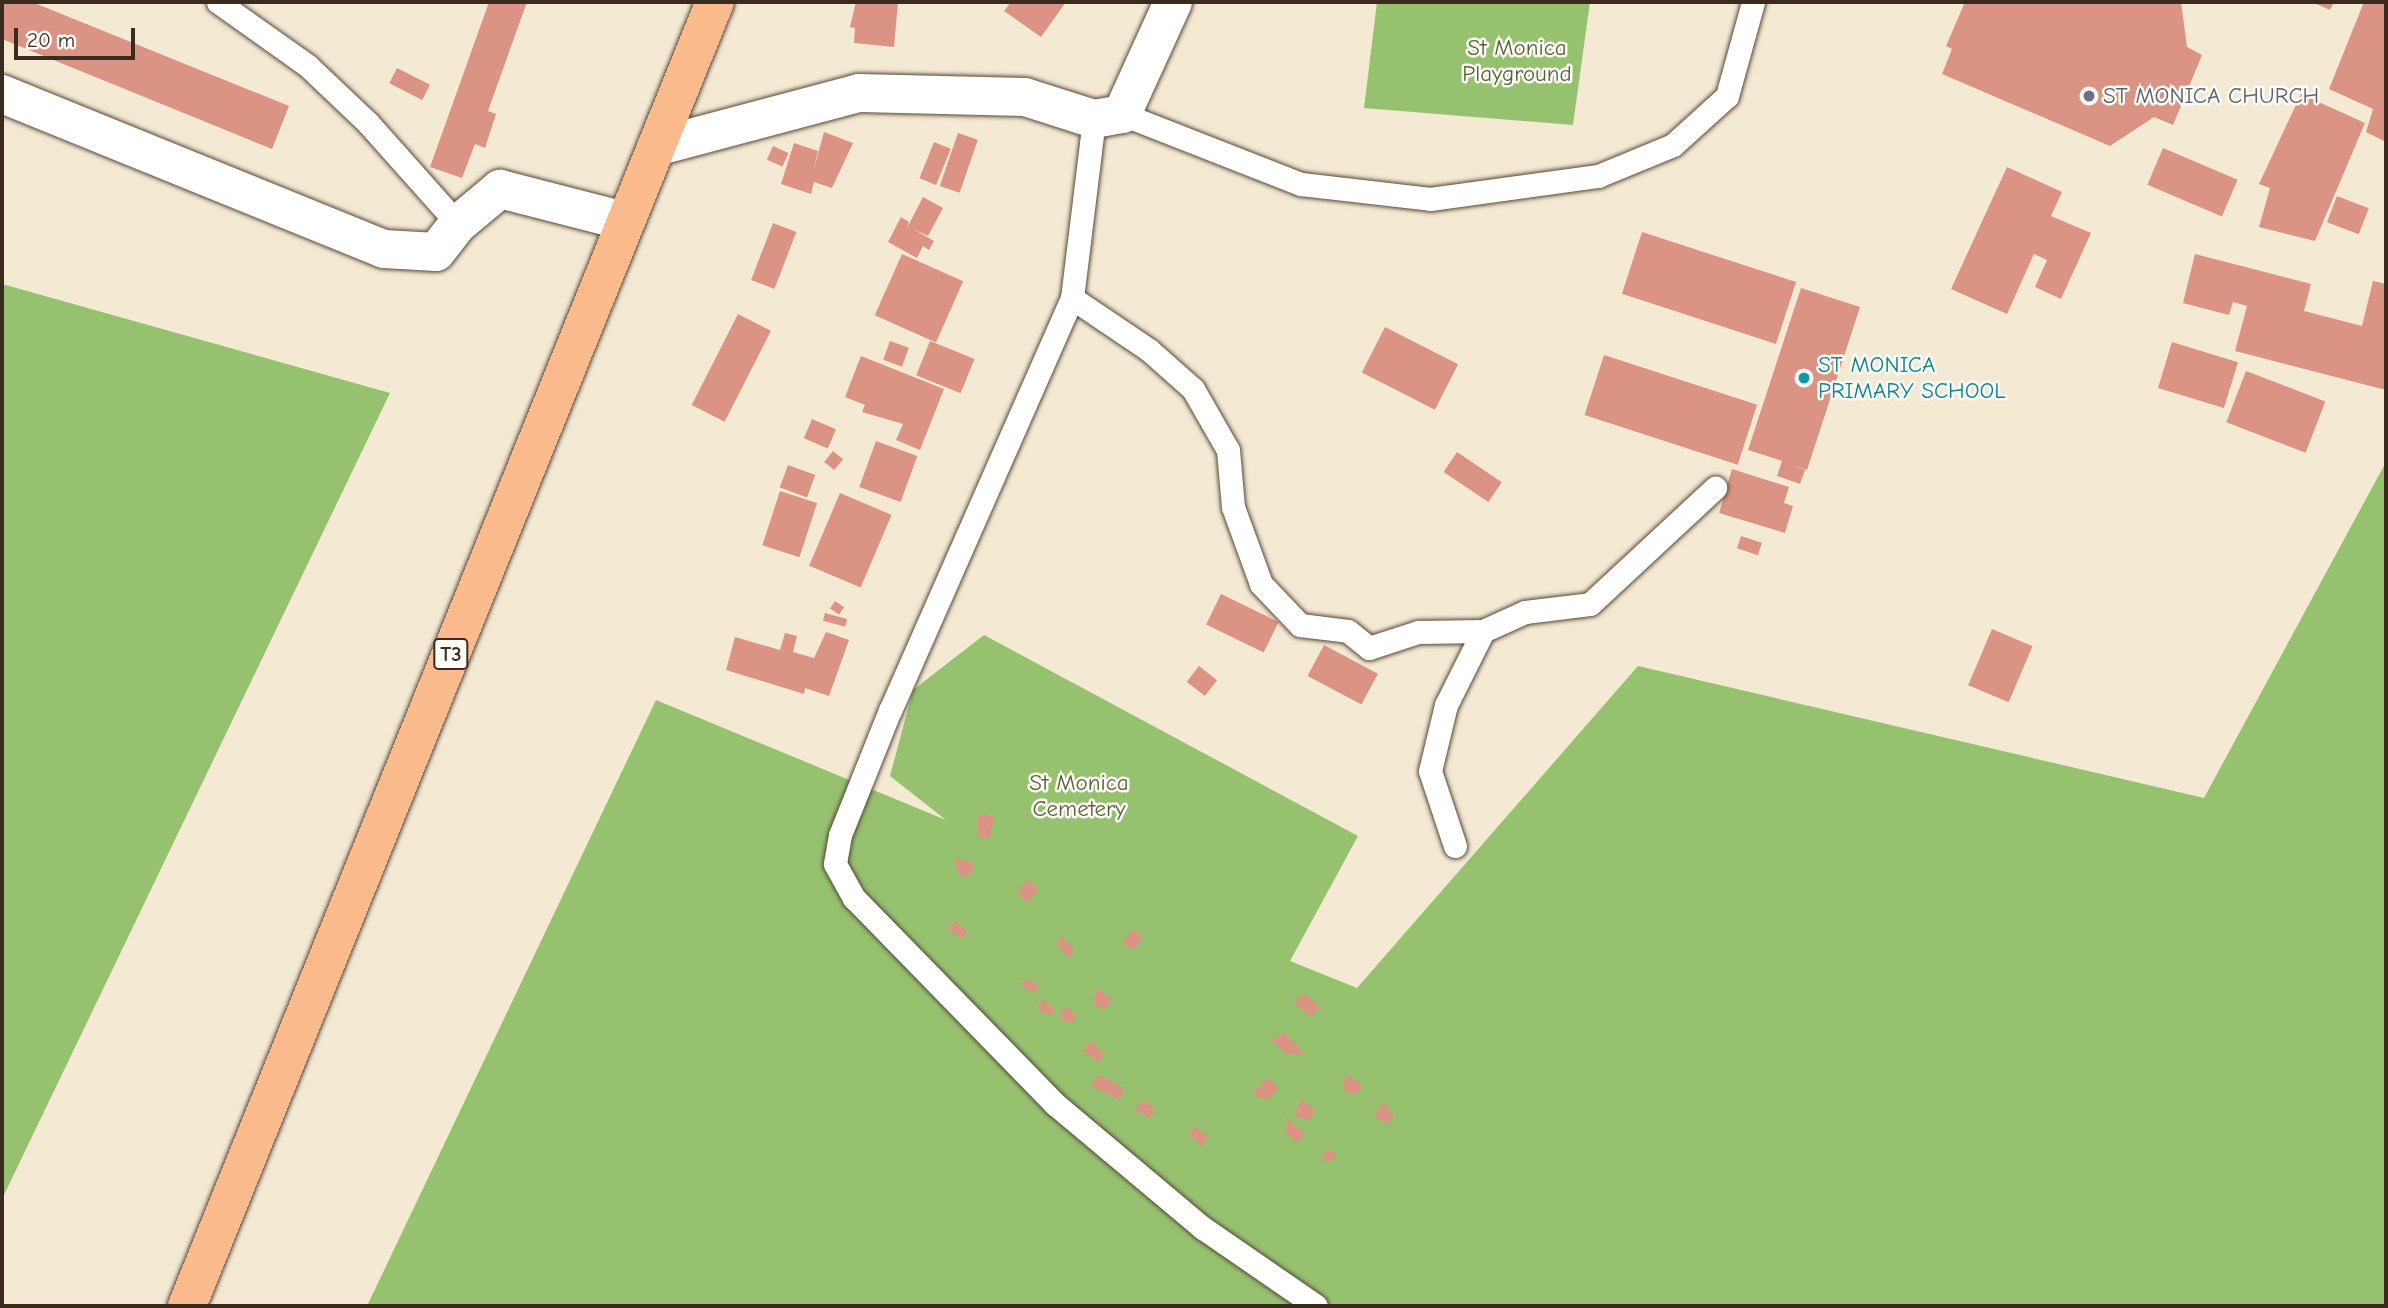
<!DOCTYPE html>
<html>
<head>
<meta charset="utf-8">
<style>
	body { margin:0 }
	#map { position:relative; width:2388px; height:1308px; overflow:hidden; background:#f4e9d3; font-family:"Comic Neue",sans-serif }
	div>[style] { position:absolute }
	.green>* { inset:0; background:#96c270 }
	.building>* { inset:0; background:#db9383; transform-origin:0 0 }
	.roads { filter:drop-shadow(0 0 2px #574739) drop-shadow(0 0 2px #574739) }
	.service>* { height:23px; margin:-11.5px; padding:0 11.5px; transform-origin:11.5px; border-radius:11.5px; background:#fff }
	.minor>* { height:38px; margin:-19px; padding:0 19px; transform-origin:19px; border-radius:19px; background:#fff }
	.trunk>* { height:38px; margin:-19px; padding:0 19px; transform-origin:19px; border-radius:19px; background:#fbbb8c }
	.dots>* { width:19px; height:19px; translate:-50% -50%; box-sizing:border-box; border:4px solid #fdfcf7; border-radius:50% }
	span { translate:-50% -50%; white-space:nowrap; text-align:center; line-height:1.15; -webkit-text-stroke:5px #fdfcf7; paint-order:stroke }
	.shield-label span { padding:2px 5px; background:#fdfcf7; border:2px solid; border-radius:5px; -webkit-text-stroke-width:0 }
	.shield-label { font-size:21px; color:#3b2a1e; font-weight:700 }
	.park-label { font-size:23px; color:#5b5f3b }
	.worship-label { font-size:23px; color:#5b616d }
	.left { translate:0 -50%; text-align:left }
	.culture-label { font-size:23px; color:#0d838f }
	.frame { position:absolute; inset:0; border:4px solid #3b2a1e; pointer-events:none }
	.scale { position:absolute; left:14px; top:28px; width:121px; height:32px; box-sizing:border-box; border:4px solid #3b2a1e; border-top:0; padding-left:9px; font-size:21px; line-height:24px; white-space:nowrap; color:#3b2a1e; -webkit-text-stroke:5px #fdfcf7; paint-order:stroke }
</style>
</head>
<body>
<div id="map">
	<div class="green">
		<i style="clip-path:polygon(1377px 2px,1590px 2px,1573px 125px,1364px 108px)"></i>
		<i style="clip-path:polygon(2px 284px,390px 393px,2px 1199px)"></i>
		<i style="clip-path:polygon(2386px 462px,2386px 1306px,367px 1306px,656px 700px,946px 820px,890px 776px,913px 690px,984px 635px,1358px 836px,1290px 961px,1357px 988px,1638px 666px,2204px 798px)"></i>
	</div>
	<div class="building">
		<i style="clip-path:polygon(2px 2px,32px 2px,289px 106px,272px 149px,2px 39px)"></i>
		<i style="clip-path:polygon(489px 2px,527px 2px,488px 111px,496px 114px,485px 148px,475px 144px,462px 178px,430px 167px)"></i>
		<i style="clip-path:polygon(856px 2px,898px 2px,894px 47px,854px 43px,855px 28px,850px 27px)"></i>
		<i style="clip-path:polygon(1011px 2px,1066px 2px,1041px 37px,1004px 11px)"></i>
		<i style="clip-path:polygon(1965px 2px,2181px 2px,2187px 47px,2202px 55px,2173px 125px,2154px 117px,2110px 146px,1942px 74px,1952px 49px,1946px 46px)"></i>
		<i style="clip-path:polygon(2312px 2px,2334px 2px,2330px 10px)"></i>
		<i style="clip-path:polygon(2364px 2px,2386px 2px,2386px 142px,2366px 132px,2373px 109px,2329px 89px)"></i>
		<i style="left:397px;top:68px;width:37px;height:17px;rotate:27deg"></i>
		<i style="clip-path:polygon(2301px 94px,2365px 123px,2315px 241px,2259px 227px,2270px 188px,2259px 184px)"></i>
		<i style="clip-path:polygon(824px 132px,853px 143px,832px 188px,814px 182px,811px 194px,781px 184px,794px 143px,818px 151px,813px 172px)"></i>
		<i style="left:958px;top:133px;width:21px;height:56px;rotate:19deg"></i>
		<i style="left:934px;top:142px;width:18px;height:39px;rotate:22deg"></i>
		<i style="left:773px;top:146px;width:17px;height:15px;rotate:24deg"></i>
		<i style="left:2163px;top:148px;width:81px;height:40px;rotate:23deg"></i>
		<i style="clip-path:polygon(2007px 167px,2062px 192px,2051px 216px,2091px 233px,2061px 299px,2035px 287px,2047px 260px,2034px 254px,2007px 314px,1951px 289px)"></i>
		<i style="left:2337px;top:196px;width:34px;height:28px;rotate:21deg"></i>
		<i style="clip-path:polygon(923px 197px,943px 208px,928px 236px,913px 229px,934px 241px,929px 250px,923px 246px,917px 258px,888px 242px,901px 217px,909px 222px,906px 230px)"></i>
		<i style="left:773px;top:223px;width:25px;height:61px;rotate:21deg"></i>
		<i style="left:1642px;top:232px;width:162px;height:65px;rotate:18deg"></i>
		<i style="left:902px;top:254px;width:67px;height:67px;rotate:24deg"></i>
		<i style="clip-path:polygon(2195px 254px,2311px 284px,2304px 311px,2362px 326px,2373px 281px,2386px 284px,2386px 390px,2235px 351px,2247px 306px,2233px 302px,2229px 315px,2183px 303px)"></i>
		<i style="clip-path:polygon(1801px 288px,1860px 307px,1807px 470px,1793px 465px,1805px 470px,1800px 484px,1777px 476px,1782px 461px,1748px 450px)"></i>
		<i style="left:738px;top:314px;width:37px;height:102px;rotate:27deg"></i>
		<i style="left:1385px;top:327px;width:82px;height:51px;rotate:27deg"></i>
		<i style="left:890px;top:341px;width:20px;height:20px;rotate:20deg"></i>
		<i style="left:930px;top:341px;width:48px;height:37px;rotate:22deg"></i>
		<i style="left:2172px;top:342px;width:69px;height:48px;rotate:17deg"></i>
		<i style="left:1604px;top:355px;width:161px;height:63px;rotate:18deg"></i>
		<i style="clip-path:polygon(861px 356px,944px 389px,920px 450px,896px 440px,903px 424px,862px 412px,865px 405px,845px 397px)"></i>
		<i style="left:2246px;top:371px;width:85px;height:55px;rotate:21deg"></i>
		<i style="left:812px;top:419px;width:26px;height:21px;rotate:23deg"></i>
		<i style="left:876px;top:441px;width:44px;height:49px;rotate:20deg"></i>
		<i style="left:833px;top:451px;width:13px;height:14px;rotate:39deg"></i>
		<i style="left:1457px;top:452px;width:54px;height:24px;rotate:34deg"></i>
		<i style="left:788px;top:465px;width:29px;height:24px;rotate:20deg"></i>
		<i style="clip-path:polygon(1732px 469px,1789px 487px,1784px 503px,1793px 506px,1785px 533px,1719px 513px)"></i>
		<i style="left:780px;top:491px;width:39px;height:57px;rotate:18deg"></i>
		<i style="left:840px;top:493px;width:56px;height:79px;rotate:23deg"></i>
		<i style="left:1741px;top:536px;width:22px;height:13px;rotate:18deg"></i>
		<i style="left:1221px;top:594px;width:64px;height:34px;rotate:26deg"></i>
		<i style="left:835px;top:601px;width:11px;height:9px;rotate:34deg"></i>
		<i style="left:825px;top:613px;width:23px;height:8px;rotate:15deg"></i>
		<i style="left:1992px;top:629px;width:44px;height:61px;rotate:23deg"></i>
		<i style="clip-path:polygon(826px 632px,849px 640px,829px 696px,805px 688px,804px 694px,726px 670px,735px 637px,780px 650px,785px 633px,797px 636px,793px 652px,814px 658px)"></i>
		<i style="left:1324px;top:645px;width:61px;height:35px;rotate:28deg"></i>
		<i style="left:1199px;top:666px;width:23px;height:20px;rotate:38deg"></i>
		<i style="clip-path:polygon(978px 814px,994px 816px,990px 838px,978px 836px)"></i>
		<i style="clip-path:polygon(954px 858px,974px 863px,971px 875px,959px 876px)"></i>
		<i style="left:1028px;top:880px;width:14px;height:18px;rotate:39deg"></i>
		<i style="clip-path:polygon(956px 921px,967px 931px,963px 939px,947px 929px)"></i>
		<i style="clip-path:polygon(1133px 929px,1143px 937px,1134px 950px,1122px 944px)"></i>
		<i style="clip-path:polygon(1061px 936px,1075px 949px,1069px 958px,1057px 945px)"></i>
		<i style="clip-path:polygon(1029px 979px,1041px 988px,1032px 993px,1020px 984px)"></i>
		<i style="clip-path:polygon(1097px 988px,1113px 1000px,1104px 1010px,1093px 1003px)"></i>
		<i style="clip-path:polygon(1305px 994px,1320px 1007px,1311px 1017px,1293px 1002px)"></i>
		<i style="clip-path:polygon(1042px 999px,1055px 1009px,1051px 1016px,1038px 1010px)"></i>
		<i style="clip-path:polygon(1066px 1006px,1077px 1016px,1072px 1024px,1059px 1018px)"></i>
		<i style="clip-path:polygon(1284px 1032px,1304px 1054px,1287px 1054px,1271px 1041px)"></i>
		<i style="clip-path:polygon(1091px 1041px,1105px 1055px,1098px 1062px,1083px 1051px)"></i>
		<i style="clip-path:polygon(1347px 1074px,1364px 1087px,1353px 1095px,1342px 1088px)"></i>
		<i style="clip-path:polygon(1099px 1075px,1124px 1088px,1120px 1100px,1091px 1086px)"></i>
		<i style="clip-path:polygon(1267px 1078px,1279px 1088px,1268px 1100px,1252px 1095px)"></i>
		<i style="clip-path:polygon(1302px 1099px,1316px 1111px,1307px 1121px,1294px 1115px)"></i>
		<i style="clip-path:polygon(1144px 1100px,1156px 1110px,1150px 1118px,1134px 1110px)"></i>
		<i style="clip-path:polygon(1384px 1102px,1394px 1116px,1387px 1125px,1374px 1116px)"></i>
		<i style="clip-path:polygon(1287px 1118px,1305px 1134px,1297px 1143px,1286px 1134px)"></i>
		<i style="clip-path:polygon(1194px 1126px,1208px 1136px,1203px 1147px,1189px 1135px)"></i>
		<i style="clip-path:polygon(1329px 1149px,1337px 1154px,1329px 1163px,1320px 1157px)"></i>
	</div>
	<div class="roads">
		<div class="service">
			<i style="left:218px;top:2px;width:110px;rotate:35.4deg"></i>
			<i style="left:308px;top:66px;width:83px;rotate:43.5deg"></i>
			<i style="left:368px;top:123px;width:135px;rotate:48.3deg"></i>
			<i style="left:1122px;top:114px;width:192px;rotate:21.4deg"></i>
			<i style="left:1301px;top:184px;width:130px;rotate:6.6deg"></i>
			<i style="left:1430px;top:199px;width:170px;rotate:-7.8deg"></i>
			<i style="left:1598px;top:176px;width:81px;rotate:-22.5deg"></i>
			<i style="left:1673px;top:145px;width:73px;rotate:-42.2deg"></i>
			<i style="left:1727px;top:96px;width:98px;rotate:-74.5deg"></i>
			<i style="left:1094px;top:119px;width:180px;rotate:97deg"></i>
			<i style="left:1072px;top:298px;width:450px;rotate:113.8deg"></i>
			<i style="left:890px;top:710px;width:135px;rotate:111.8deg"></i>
			<i style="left:840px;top:835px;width:29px;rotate:100deg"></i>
			<i style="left:835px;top:864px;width:39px;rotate:61deg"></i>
			<i style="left:854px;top:898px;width:288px;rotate:45.7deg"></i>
			<i style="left:1055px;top:1104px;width:193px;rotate:40deg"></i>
			<i style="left:1203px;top:1228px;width:137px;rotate:34.6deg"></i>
			<i style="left:1072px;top:298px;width:93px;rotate:34deg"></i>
			<i style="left:1149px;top:350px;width:59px;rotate:41.6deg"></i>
			<i style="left:1193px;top:389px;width:70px;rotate:60.2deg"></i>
			<i style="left:1228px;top:450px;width:57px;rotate:85deg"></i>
			<i style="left:1233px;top:507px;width:82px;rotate:70deg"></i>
			<i style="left:1261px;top:584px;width:57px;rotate:46.4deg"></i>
			<i style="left:1300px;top:625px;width:48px;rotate:7.1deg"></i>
			<i style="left:1348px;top:631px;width:27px;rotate:39deg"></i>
			<i style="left:1369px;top:648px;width:52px;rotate:-18.1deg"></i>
			<i style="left:1418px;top:632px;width:65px;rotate:-0.9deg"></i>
			<i style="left:1455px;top:846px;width:79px;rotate:-108.4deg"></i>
			<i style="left:1430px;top:771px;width:68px;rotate:-76.4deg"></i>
			<i style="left:1446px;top:705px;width:83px;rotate:-63.4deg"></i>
			<i style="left:1483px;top:631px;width:46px;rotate:-24.3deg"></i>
			<i style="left:1525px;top:612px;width:65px;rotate:-7deg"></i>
			<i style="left:1590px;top:604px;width:171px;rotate:-42.9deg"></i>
		</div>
		<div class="minor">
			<i style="left:2px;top:94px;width:412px;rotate:22.1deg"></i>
			<i style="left:384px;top:249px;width:52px;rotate:3.3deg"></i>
			<i style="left:436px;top:252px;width:36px;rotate:-52deg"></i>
			<i style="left:458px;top:224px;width:55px;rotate:-39.8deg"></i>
			<i style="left:500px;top:189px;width:129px;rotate:14.4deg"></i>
			<i style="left:656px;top:147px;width:210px;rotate:-14.9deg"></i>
			<i style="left:859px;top:93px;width:166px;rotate:1.4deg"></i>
			<i style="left:1025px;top:97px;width:72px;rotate:17.7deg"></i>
			<i style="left:1094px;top:119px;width:28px;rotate:-10deg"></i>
			<i style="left:1122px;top:114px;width:123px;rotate:-65.5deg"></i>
		</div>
		<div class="trunk">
			<i style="left:187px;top:1306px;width:1407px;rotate:-67.96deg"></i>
		</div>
	</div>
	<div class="dots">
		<i style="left:2089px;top:96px;background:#6b7280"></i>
		<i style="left:1804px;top:378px;background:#0f9aa8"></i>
	</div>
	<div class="shield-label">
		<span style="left:451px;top:654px">T3</span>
	</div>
	<div class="park-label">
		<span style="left:1517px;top:61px">St Monica<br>Playground</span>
		<span style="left:1079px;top:796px">St Monica<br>Cemetery</span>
	</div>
	<div class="worship-label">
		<span class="left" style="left:2103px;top:96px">ST MONICA CHURCH</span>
	</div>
	<div class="culture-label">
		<span class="left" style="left:1818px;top:378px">ST MONICA<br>PRIMARY SCHOOL</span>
	</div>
	<div class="frame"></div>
	<div class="scale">20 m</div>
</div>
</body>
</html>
